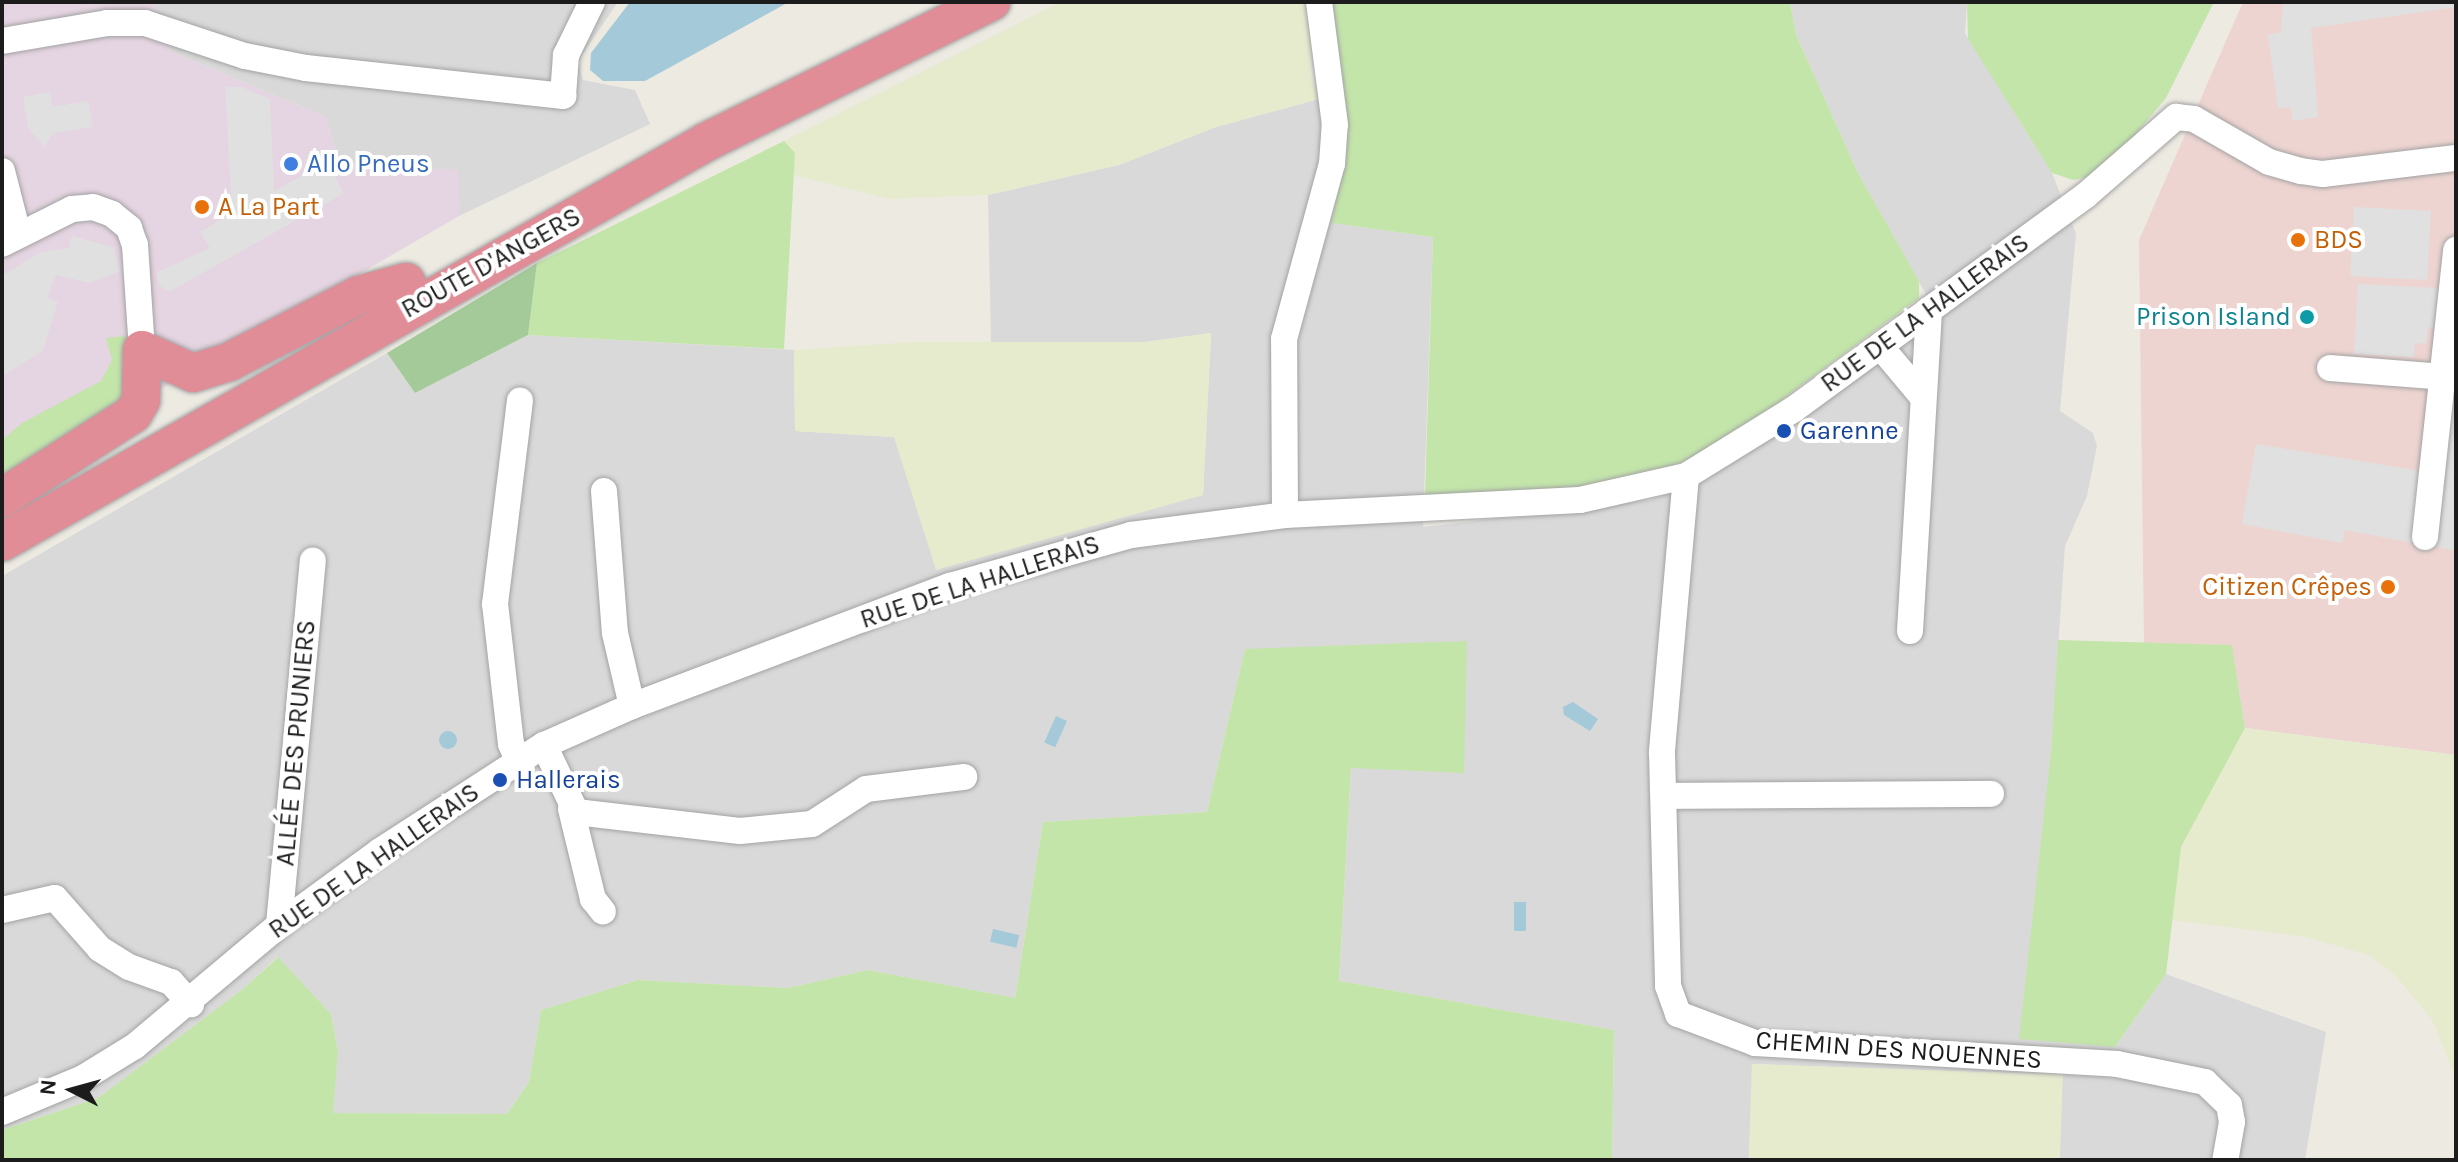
<!DOCTYPE html>
<html>
<head>
<meta charset="utf-8">
<style>
	body { margin:0 }
	#map { position:relative; width:2458px; height:1162px; overflow:hidden; background:#edeae2; font-family:Karla,sans-serif }
	div>[style] { position:absolute }
	.residential>* { inset:0; background:#dad9d9 }
	.commercial>* { inset:0; background:#edd4d1 }
	.industrial>* { inset:0; background:#e5d4e1 }
	.farmland>* { inset:0; background:#e7ebce; transform-origin:0 0 }
	.grass>* { inset:0; background:#c3e5aa }
	.forest>* { inset:0; background:#a4ca99 }
	.parking>* { inset:0; background:#e0e0e0; transform-origin:0 0 }
	.water>* { inset:0; background:#a4c9d8; transform-origin:0 0 }
	.round { border-radius:50% }
	.roads { filter:drop-shadow(0 0 2px #a3a3a3) drop-shadow(0 0 2px #a3a3a3) }
	.minor>* { height:26px; margin:-13px; padding:0 13px; transform-origin:13px; border-radius:13px; background:#fff }
	.highway>* { height:38px; margin:-19px; padding:0 19px; transform-origin:19px; border-radius:19px; background:#e08d98 }
	.dots>* { width:22px; height:22px; translate:-50% -50%; box-sizing:border-box; border:4px solid #fff; border-radius:50% }
	span { translate:-50% -50%; white-space:nowrap; text-align:center; line-height:1.15; -webkit-text-stroke:8px #fff; paint-order:stroke }
	.shop-label { font-size:26px; color:#366cbe }
	.left { translate:0 -50%; text-align:left }
	.food-label { font-size:26px; color:#c56008 }
	.right { translate:-100% -50%; text-align:right }
	.street-label { font-size:26px; color:#1c1c1c }
	.culture-label { font-size:26px; color:#0d838f }
	.transit-label { font-size:26px; color:#164399 }
	.frame { position:absolute; inset:0; border:4px solid #1c1c1c; pointer-events:none }
	.north { position:absolute; left:32px; top:1050px; width:80px; height:80px; -webkit-text-stroke:6px #fff; paint-order:stroke; rotate:276deg; font-size:22px; font-weight:700; line-height:32px; text-align:center; color:#1c1c1c }
	.north::after { content:''; display:block; margin:auto; width:28px; height:36px; background:#1c1c1c; clip-path:polygon(50% 0,100% 100%,50% 72%,0 100%) }
</style>
</head>
<body>
<div id="map">
	<div class="residential">
		<i style="clip-path:polygon(154px 2px,618px 2px,578px 61px,583px 80px,635px 90px,650px 124px,459px 216px,457px 171px,338px 162px,326px 117px,170px 51px)"></i>
		<i style="clip-path:polygon(1790px 2px,1967px 2px,1965px 33px,2052px 173px,2076px 234px,2060px 411px,2093px 433px,2097px 446px,2087px 496px,2065px 546px,2051px 751px,2115px 1047px,2166px 974px,2326px 1032px,2305px 1160px,2049px 1160px,2063px 1075px,1753px 1064px,1749px 1160px,1612px 1160px,1614px 1030px,1339px 981px,1351px 768px,1245px 649px,1207px 812px,1043px 822px,1015px 998px,868px 970px,788px 988px,638px 980px,541px 1010px,529px 1082px,507px 1114px,332px 1113px,338px 1051px,331px 1014px,277px 957px,243px 989px,98px 1098px,2px 1130px,2px 576px,387px 353px,415px 393px,528px 335px,794px 350px,795px 431px,894px 437px,1119px 515px,1203px 495px,1211px 333px,1145px 342px,991px 342px,988px 195px,1119px 165px,1216px 127px,1319px 99px,1348px 132px,1333px 223px,1433px 237px,1423px 527px,1650px 500px,1704px 479px,1936px 312px,1858px 173px,1796px 35px)"></i>
	</div>
	<div class="commercial">
		<i style="clip-path:polygon(2243px 2px,2456px 2px,2456px 755px,2245px 728px,2232px 645px,2144px 643px,2139px 240px)"></i>
	</div>
	<div class="industrial">
		<i style="clip-path:polygon(2px 2px,154px 2px,170px 51px,326px 117px,338px 162px,458px 170px,459px 216px,2px 481px)"></i>
	</div>
	<div class="farmland">
		<i style="clip-path:polygon(1061px 2px,1310px 2px,1310px 73px,1319px 99px,1216px 127px,1119px 165px,988px 195px,890px 199px,793px 175px,794px 153px,784px 141px)"></i>
		<i style="clip-path:polygon(1211px 333px,1203px 495px,936px 570px,894px 437px,795px 431px,794px 350px,912px 342px,1145px 342px)"></i>
		<i style="clip-path:polygon(2245px 728px,2456px 755px,2456px 1079px,2432px 1020px,2395px 975px,2369px 955px,2305px 937px,2170px 920px,2181px 847px)"></i>
		<i style="left:1752px;top:1064px;width:311px;height:96px;rotate:2deg"></i>
	</div>
	<div class="grass">
		<i style="clip-path:polygon(1333px 2px,1790px 2px,1796px 35px,1858px 173px,1919px 281px,1919px 298px,1726px 441px,1671px 467px,1593px 486px,1425px 496px,1433px 237px,1332px 223px,1348px 132px,1334px 58px)"></i>
		<i style="clip-path:polygon(1967px 2px,2214px 2px,2166px 98px,2128px 143px,2090px 177px,2073px 180px,2052px 173px,1968px 39px)"></i>
		<i style="clip-path:polygon(784px 141px,795px 153px,784px 349px,528px 335px,537px 263px)"></i>
		<i style="clip-path:polygon(126px 336px,123px 404px,2px 486px,2px 440px,22px 423px,101px 381px,112px 360px,106px 338px)"></i>
		<i style="clip-path:polygon(2058px 640px,2232px 645px,2245px 728px,2181px 847px,2166px 974px,2115px 1047px,2019px 1039px,2051px 751px)"></i>
		<i style="clip-path:polygon(1467px 641px,1464px 773px,1351px 768px,1339px 981px,1614px 1030px,1612px 1160px,2px 1160px,2px 1130px,98px 1098px,243px 989px,278px 957px,331px 1014px,338px 1051px,333px 1113px,507px 1114px,529px 1082px,541px 1010px,638px 980px,788px 988px,868px 970px,1015px 998px,1043px 822px,1207px 812px,1245px 649px)"></i>
	</div>
	<div class="forest">
		<i style="clip-path:polygon(537px 263px,528px 335px,415px 393px,387px 353px)"></i>
	</div>
	<div class="parking">
		<i style="clip-path:polygon(2283px 2px,2456px 2px,2456px 7px,2311px 28px,2318px 117px,2292px 121px,2291px 107px,2278px 108px,2268px 35px,2281px 32px)"></i>
		<i style="clip-path:polygon(225px 87px,241px 87px,270px 99px,274px 191px,315px 168px,318px 173px,330px 168px,344px 193px,169px 292px,158px 284px,157px 272px,210px 248px,200px 232px,232px 213px)"></i>
		<i style="clip-path:polygon(50px 92px,53px 107px,88px 101px,93px 127px,53px 133px,44px 147px,28px 128px,23px 97px)"></i>
		<i style="left:2354px;top:207px;width:77px;height:69px;rotate:3deg"></i>
		<i style="clip-path:polygon(72px 236px,113px 247px,120px 271px,90px 283px,56px 275px,47px 298px,58px 301px,43px 351px,2px 376px,2px 276px,40px 252px,69px 248px)"></i>
		<i style="clip-path:polygon(2358px 284px,2438px 288px,2435px 328px,2428px 328px,2426px 344px,2415px 343px,2414px 357px,2354px 354px)"></i>
		<i style="clip-path:polygon(2456px 392px,2456px 551px,2345px 530px,2342px 543px,2242px 524px,2256px 444px,2426px 472px,2431px 393px)"></i>
	</div>
	<div class="water">
		<i style="clip-path:polygon(630px 2px,789px 2px,645px 81px,603px 81px,590px 70px,591px 53px)"></i>
		<i style="clip-path:polygon(1573px 702px,1598px 719px,1590px 731px,1564px 715px,1563px 707px)"></i>
		<i style="left:1056px;top:716px;width:12px;height:29px;rotate:24deg"></i>
		<i class="round" style="left:439px;top:731px;width:18px;height:18px"></i>
		<i style="left:1514px;top:902px;width:12px;height:29px"></i>
		<i style="left:993px;top:929px;width:27px;height:13px;rotate:13deg"></i>
	</div>
	<div class="roads">
		<div class="minor">
			<i style="left:2px;top:41px;width:107px;rotate:-9.7deg"></i>
			<i style="left:107px;top:23px;width:38px"></i>
			<i style="left:145px;top:23px;width:105px;rotate:18.3deg"></i>
			<i style="left:245px;top:56px;width:62px;rotate:11.1deg"></i>
			<i style="left:306px;top:68px;width:259px;rotate:6.2deg"></i>
			<i style="left:563px;top:96px;width:41px;rotate:-85.8deg"></i>
			<i style="left:566px;top:55px;width:59px;rotate:-63.9deg"></i>
			<i style="left:2px;top:171px;width:65px;rotate:75.7deg"></i>
			<i style="left:2px;top:244px;width:78px;rotate:-26.6deg"></i>
			<i style="left:72px;top:209px;width:21px;rotate:-5deg"></i>
			<i style="left:93px;top:207px;width:20px;rotate:20deg"></i>
			<i style="left:112px;top:214px;width:22px;rotate:39deg"></i>
			<i style="left:129px;top:228px;width:18px;rotate:71deg"></i>
			<i style="left:135px;top:245px;width:105px;rotate:86.2deg"></i>
			<i style="left:1880px;top:346px;width:65px;rotate:50deg"></i>
			<i style="left:2330px;top:368px;width:126px;rotate:4.5deg"></i>
			<i style="left:1686px;top:476px;width:278px;rotate:95deg"></i>
			<i style="left:1662px;top:753px;width:233px;rotate:88.5deg"></i>
			<i style="left:1668px;top:986px;width:30px;rotate:70deg"></i>
			<i style="left:1678px;top:1014px;width:82px;rotate:20.6deg"></i>
			<i style="left:1755px;top:1043px;width:363px;rotate:3.3deg"></i>
			<i style="left:2117px;top:1064px;width:90px;rotate:11.6deg"></i>
			<i style="left:2205px;top:1082px;width:33px;rotate:44deg"></i>
			<i style="left:2229px;top:1105px;width:17px;rotate:80deg"></i>
			<i style="left:2232px;top:1122px;width:39px;rotate:100deg"></i>
			<i style="left:604px;top:491px;width:142px;rotate:85.6deg"></i>
			<i style="left:615px;top:633px;width:75px;rotate:76.9deg"></i>
			<i style="left:1285px;top:515px;width:176px;rotate:-90.3deg"></i>
			<i style="left:1284px;top:339px;width:181px;rotate:-74.7deg"></i>
			<i style="left:1332px;top:164px;width:39px;rotate:-86deg"></i>
			<i style="left:1335px;top:125px;width:124px;rotate:-97.4deg"></i>
			<i style="left:2425px;top:537px;width:289px;rotate:-83.8deg"></i>
			<i style="left:1910px;top:631px;width:322px;rotate:-86.6deg"></i>
			<i style="left:544px;top:745px;width:74px;rotate:64.5deg"></i>
			<i style="left:576px;top:812px;width:165px;rotate:6.6deg"></i>
			<i style="left:740px;top:831px;width:72px;rotate:-5.6deg"></i>
			<i style="left:812px;top:824px;width:64px;rotate:-32.9deg"></i>
			<i style="left:866px;top:789px;width:99px;rotate:-7deg"></i>
			<i style="left:518px;top:761px;width:18px;rotate:-112deg"></i>
			<i style="left:511px;top:744px;width:141px;rotate:-96.5deg"></i>
			<i style="left:495px;top:604px;width:205px;rotate:-83deg"></i>
			<i style="left:1664px;top:796px;width:327px;rotate:-0.4deg"></i>
			<i style="left:571px;top:809px;width:93px;rotate:76.3deg"></i>
			<i style="left:593px;top:899px;width:16px;rotate:52deg"></i>
			<i style="left:2px;top:910px;width:54px;rotate:-12.8deg"></i>
			<i style="left:55px;top:898px;width:68px;rotate:48.6deg"></i>
			<i style="left:100px;top:949px;width:34px;rotate:32deg"></i>
			<i style="left:129px;top:967px;width:45px;rotate:19.7deg"></i>
			<i style="left:171px;top:982px;width:30px;rotate:48deg"></i>
			<i style="left:279px;top:925px;width:366px;rotate:-84.7deg"></i>
			<i style="left:2px;top:1112px;width:88px;rotate:-22.8deg"></i>
			<i style="left:83px;top:1078px;width:61px;rotate:-31.6deg"></i>
			<i style="left:135px;top:1046px;width:188px;rotate:-40deg"></i>
			<i style="left:279px;top:925px;width:125px;rotate:-36.2deg"></i>
			<i style="left:380px;top:851px;width:195px;rotate:-32.9deg"></i>
			<i style="left:544px;top:745px;width:96px;rotate:-23.9deg"></i>
			<i style="left:632px;top:706px;width:340px;rotate:-20.7deg"></i>
			<i style="left:950px;top:586px;width:188px;rotate:-15.7deg"></i>
			<i style="left:1131px;top:535px;width:155px;rotate:-7.4deg"></i>
			<i style="left:1285px;top:515px;width:295px;rotate:-2.9deg"></i>
			<i style="left:1580px;top:500px;width:109px;rotate:-12.8deg"></i>
			<i style="left:1686px;top:476px;width:127px;rotate:-31.8deg"></i>
			<i style="left:1794px;top:409px;width:361px;rotate:-36.2deg"></i>
			<i style="left:2085px;top:196px;width:121px;rotate:-41deg"></i>
			<i style="left:2176px;top:117px;width:18px;rotate:6deg"></i>
			<i style="left:2194px;top:119px;width:86px;rotate:29.8deg"></i>
			<i style="left:2269px;top:162px;width:33px;rotate:16deg"></i>
			<i style="left:2301px;top:171px;width:22px;rotate:8deg"></i>
			<i style="left:2323px;top:174px;width:134px;rotate:-6.9deg"></i>
		</div>
		<div class="highway">
			<i style="left:2px;top:498px;width:156px;rotate:-32.7deg"></i>
			<i style="left:133px;top:414px;width:16px;rotate:-60deg"></i>
			<i style="left:141px;top:400px;width:50px;rotate:-88.9deg"></i>
			<i style="left:142px;top:350px;width:56px;rotate:24.3deg"></i>
			<i style="left:193px;top:373px;width:38px;rotate:-17deg"></i>
			<i style="left:229px;top:362px;width:146px;rotate:-27.3deg"></i>
			<i style="left:359px;top:295px;width:49px;rotate:-15.5deg"></i>
			<i style="left:2px;top:542px;width:810px;rotate:-29.6deg"></i>
			<i style="left:706px;top:142px;width:318px;rotate:-26.2deg"></i>
		</div>
	</div>
	<div class="dots">
		<i style="left:291px;top:164px;background:#3f7fe0"></i>
		<i style="left:202px;top:207px;background:#e8710a"></i>
		<i style="left:2298px;top:240px;background:#e8710a"></i>
		<i style="left:2307px;top:317px;background:#0f9aa8"></i>
		<i style="left:1784px;top:431px;background:#1a4fb4"></i>
		<i style="left:2388px;top:587px;background:#e8710a"></i>
		<i style="left:500px;top:780px;background:#1a4fb4"></i>
	</div>
	<div class="shop-label">
		<span class="left" style="left:307px;top:164px">Allo Pneus</span>
	</div>
	<div class="food-label">
		<span class="left" style="left:218px;top:207px">A La Part</span>
		<span class="left" style="left:2314px;top:240px">BDS</span>
		<span class="right" style="left:2372px;top:587px">Citizen Crêpes</span>
	</div>
	<div class="street-label">
		<span style="left:491px;top:263px;rotate:-29deg">ROUTE D'ANGERS</span>
		<span style="left:1925px;top:313px;rotate:-36deg">RUE DE LA HALLERAIS</span>
		<span style="left:980px;top:582px;rotate:-18deg">RUE DE LA HALLERAIS</span>
		<span style="left:296px;top:743px;rotate:-85deg">ALLÉE DES PRUNIERS</span>
		<span style="left:374px;top:861px;rotate:-35deg">RUE DE LA HALLERAIS</span>
		<span style="left:1899px;top:1050px;rotate:4deg">CHEMIN DES NOUENNES</span>
	</div>
	<div class="culture-label">
		<span class="right" style="left:2291px;top:317px">Prison Island</span>
	</div>
	<div class="transit-label">
		<span class="left" style="left:1800px;top:431px">Garenne</span>
		<span class="left" style="left:516px;top:780px">Hallerais</span>
	</div>
	<div class="frame"></div>
	<div class="north">N</div>
</div>
</body>
</html>
